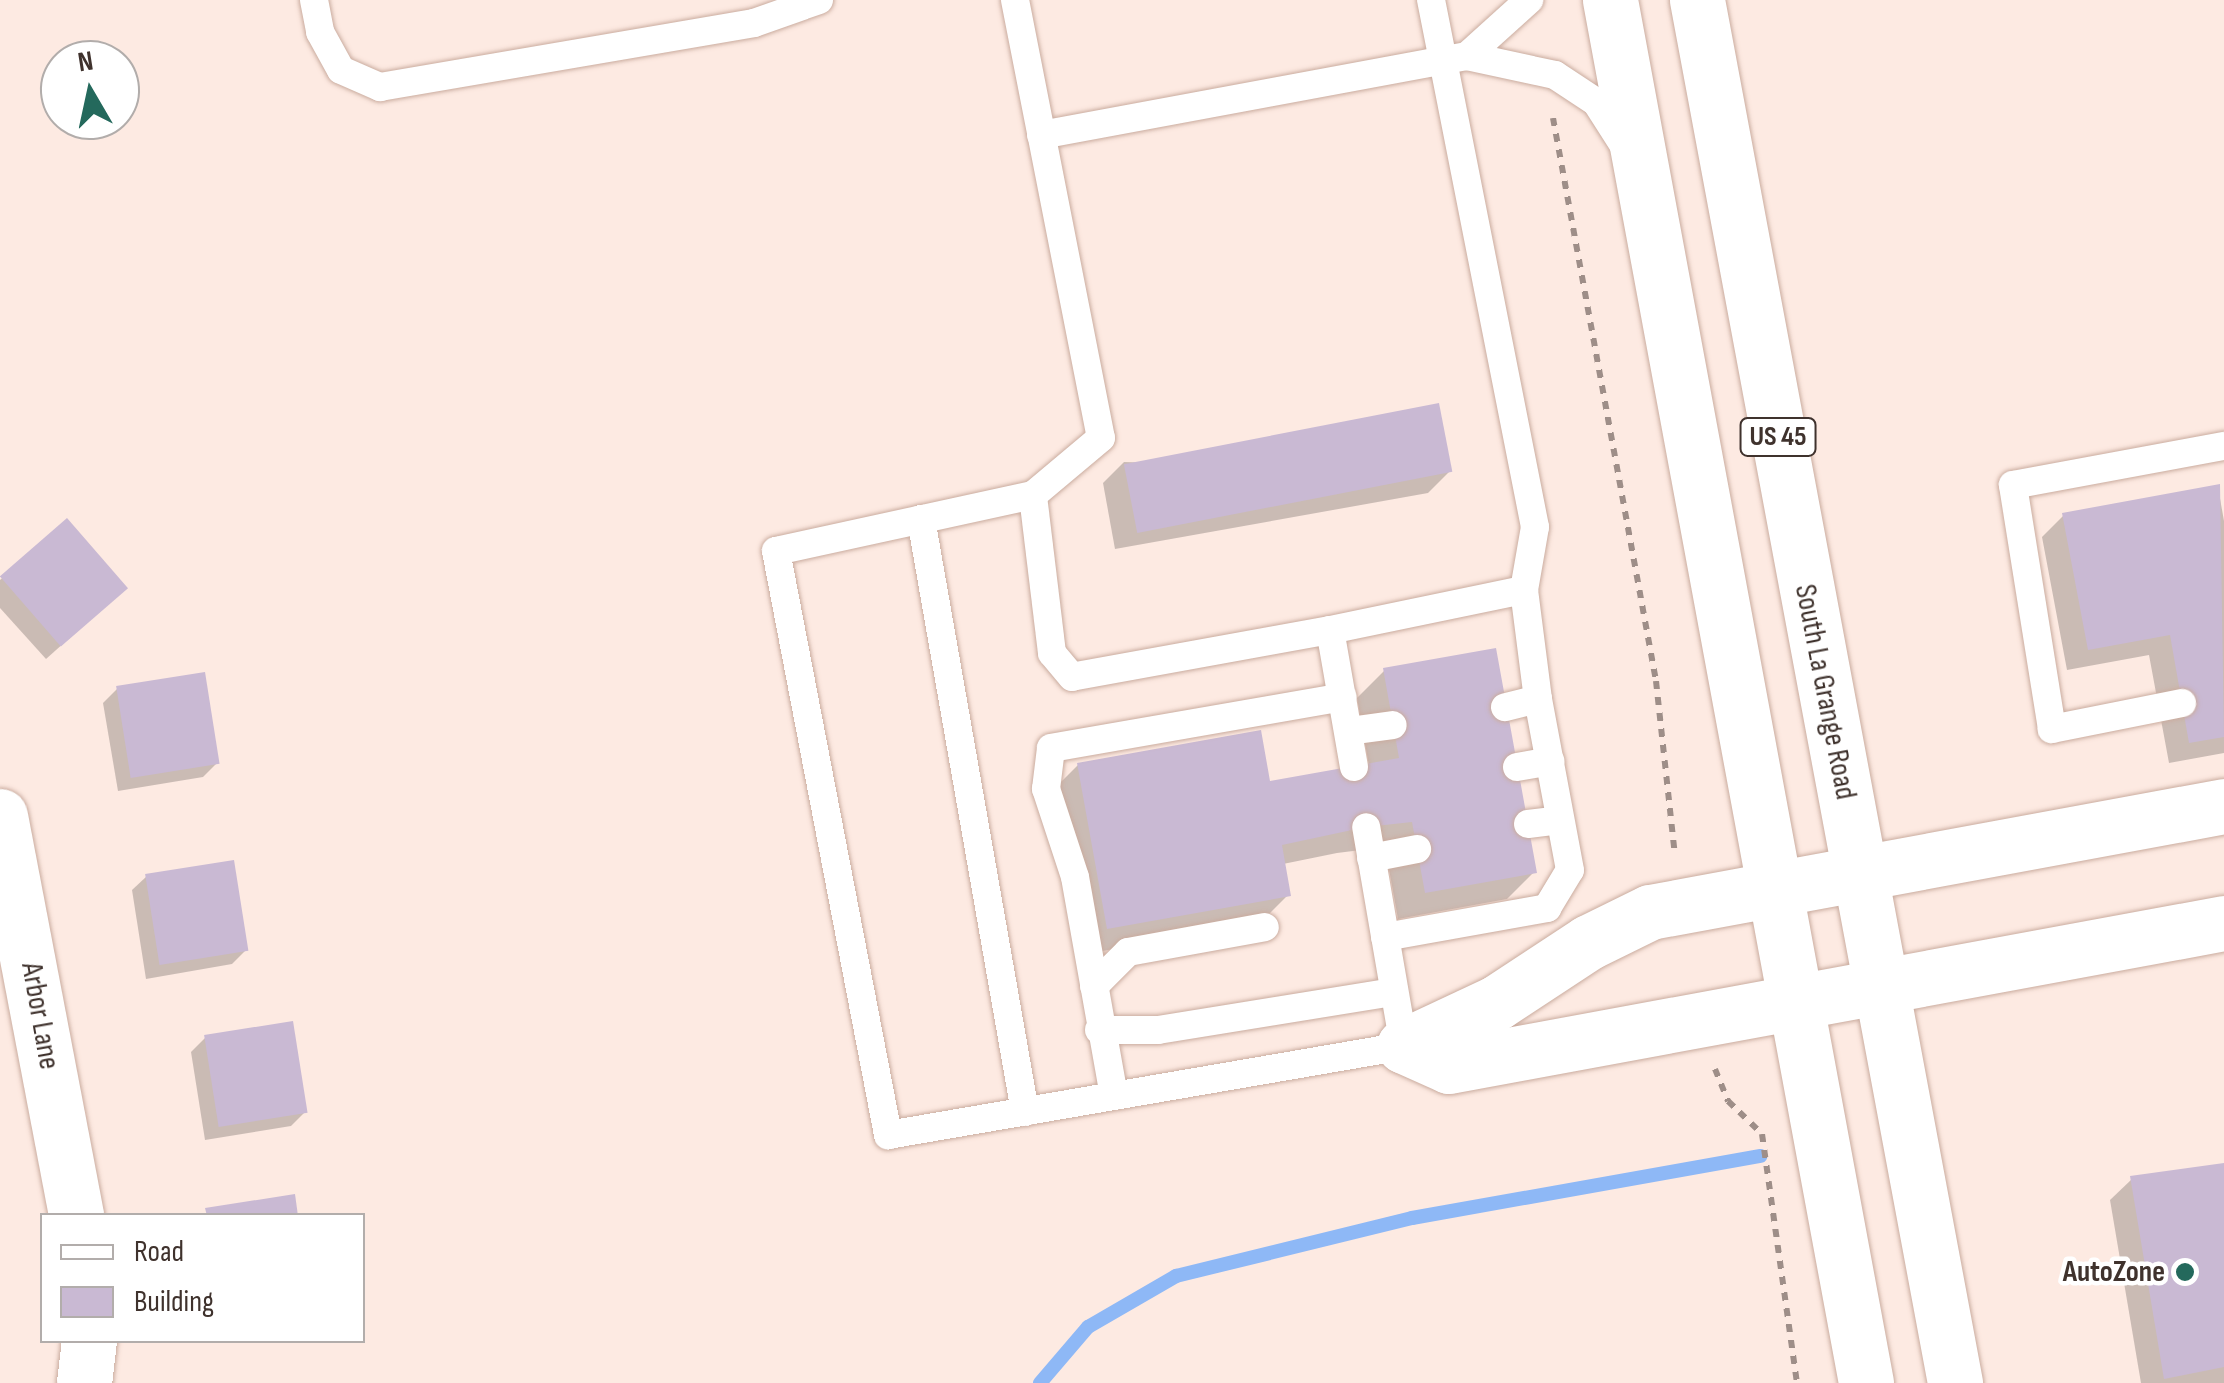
<!DOCTYPE html>
<html>
<head>
<meta charset="utf-8">
<style>
	body { margin:0 }
	#map { position:relative; width:2224px; height:1383px; overflow:hidden; background:#fdeae2; font-family:"Sofia Sans Condensed",sans-serif }
	div>[style] { position:absolute }
	.shadow>* { inset:0; background:#0003 }
	.stream>* { height:14px; margin:-7px; padding:0 7px; transform-origin:7px; border-radius:7px; background:#8eb8f6 }
	.building>* { inset:0; background:#c9b9d3; transform-origin:0 0 }
	.path>* { height:6px; margin-top:-3px; transform-origin:0; background:repeating-linear-gradient(90deg,#9e8e88 0 8px,transparent 0 16px) }
	.roads { filter:drop-shadow(0 0 2px #caac9f) drop-shadow(0 0 2px #caac9f) }
	.lane>* { height:28px; margin:-14px; padding:0 14px; transform-origin:14px; border-radius:14px; background:#fff }
	.street>* { height:55px; margin:-27.5px; padding:0 27.5px; transform-origin:27.5px; border-radius:27.5px; background:#fff }
	.primary>* { height:55px; margin:-27.5px; padding:0 27.5px; transform-origin:27.5px; border-radius:27.5px; background:#fff }
	.dots>* { width:28px; height:28px; translate:-50% -50%; box-sizing:border-box; border:5px solid #fff; border-radius:50% }
	span { translate:-50% -50%; white-space:nowrap; text-align:center; line-height:1.15; -webkit-text-stroke:9px #fff; paint-order:stroke }
	.shield-label span { padding:2px 8px; background:#fff; border:2px solid; border-radius:8px; -webkit-text-stroke-width:0 }
	.shield-label { font-size:28px; color:#3f322d; font-weight:700 }
	.street-label { font-size:30px; color:#3f322d }
	.poi-label { font-size:30px; color:#3f322d; font-weight:700 }
	.right { translate:-100% -50%; text-align:right }
	.legend { position:absolute; left:40px; top:1213px; width:325px; height:130px; box-sizing:border-box; background:#fff; border:2px solid #b2adab; margin:0; padding:12px 18px; list-style:none; font-size:30px; color:#3f322d }
	.legend li { display:flex; align-items:center; gap:20px; height:50px }
	.legend b { width:50px; border:2px solid #b2adab }
	.north { position:absolute; left:40px; top:40px; width:100px; height:100px; box-sizing:border-box; background:#fff; border:2px solid #b2adab; border-radius:50%; rotate:351deg; font-size:28px; font-weight:700; line-height:40px; text-align:center; color:#3f322d }
	.north::after { content:''; display:block; margin:auto; width:35px; height:45px; background:#24695c; clip-path:polygon(50% 0,100% 100%,50% 72%,0 100%) }
</style>
</head>
<body>
<div id="map">
	<div class="shadow">
		<i style="clip-path:polygon(1124px 462px,1449px 472px,1428px 493px,1115px 549px,1103px 483px)"></i>
		<i style="clip-path:polygon(2218px 487px,2224px 521px,2224px 753px,2169px 763px,2149px 655px,2067px 670px,2042px 537px,2064px 515px)"></i>
		<i style="clip-path:polygon(66px 521px,111px 601px,46px 659px,0 608px,0 580px)"></i>
		<i style="clip-path:polygon(1384px 671px,1534px 872px,1507px 899px,1398px 919px,1385px 847px,1337px 853px,1283px 864px,1288px 895px,1261px 922px,1081px 955px,1051px 792px,1078px 765px,1268px 784px,1369px 766px,1357px 698px)"></i>
		<i style="clip-path:polygon(117px 689px,217px 763px,203px 777px,118px 791px,103px 703px)"></i>
		<i style="clip-path:polygon(147px 876px,246px 950px,232px 964px,146px 979px,132px 890px)"></i>
		<i style="clip-path:polygon(205px 1038px,305px 1112px,291px 1126px,205px 1140px,191px 1052px)"></i>
		<i style="clip-path:polygon(2224px 1166px,2224px 1383px,2141px 1383px,2110px 1200px,2132px 1179px)"></i>
	</div>
	<div class="stream">
		<i style="left:1040px;top:1383px;width:74px;rotate:-49.4deg"></i>
		<i style="left:1088px;top:1327px;width:102px;rotate:-30.1deg"></i>
		<i style="left:1176px;top:1276px;width:243px;rotate:-13.8deg"></i>
		<i style="left:1412px;top:1218px;width:354px;rotate:-10.1deg"></i>
	</div>
	<div class="building">
		<i style="left:1439px;top:403px;width:70px;height:321px;rotate:79deg"></i>
		<i style="clip-path:polygon(2220px 484px,2224px 737px,2189px 743px,2170px 635px,2088px 650px,2062px 513px)"></i>
		<i style="left:67px;top:518px;width:93px;height:89px;rotate:49deg"></i>
		<i style="clip-path:polygon(1496px 648px,1537px 873px,1425px 893px,1412px 822px,1366px 827px,1282px 845px,1291px 896px,1107px 929px,1077px 763px,1261px 730px,1270px 781px,1399px 758px,1383px 668px)"></i>
		<i style="left:205px;top:672px;width:93px;height:90px;rotate:81deg"></i>
		<i style="left:234px;top:860px;width:92px;height:90px;rotate:81deg"></i>
		<i style="left:293px;top:1021px;width:93px;height:90px;rotate:81deg"></i>
		<i style="clip-path:polygon(2224px 1163px,2224px 1367px,2164px 1379px,2130px 1176px)"></i>
		<i style="clip-path:polygon(295px 1194px,298px 1216px,207px 1216px,205px 1208px)"></i>
	</div>
	<div class="path">
		<i style="left:1553px;top:118px;width:572px;rotate:79.63deg"></i>
		<i style="left:1656px;top:681px;width:175px;rotate:83.8deg"></i>
		<i style="left:1715px;top:1069px;width:35px;rotate:68deg"></i>
		<i style="left:1728px;top:1101px;width:47px;rotate:44.1deg"></i>
		<i style="left:1762px;top:1134px;width:251px;rotate:82deg"></i>
	</div>
	<div class="roads">
		<div class="lane">
			<i style="left:314px;top:0;width:33px;rotate:79deg"></i>
			<i style="left:320px;top:32px;width:43px;rotate:61.1deg"></i>
			<i style="left:341px;top:70px;width:43px;rotate:23.6deg"></i>
			<i style="left:380px;top:87px;width:379px;rotate:-9.7deg"></i>
			<i style="left:754px;top:23px;width:69px;rotate:-19.5deg"></i>
			<i style="left:1015px;top:0;width:446px;rotate:78.9deg"></i>
			<i style="left:1101px;top:438px;width:89px;rotate:140deg"></i>
			<i style="left:1467px;top:56px;width:84px;rotate:-42.1deg"></i>
			<i style="left:1041px;top:135px;width:433px;rotate:-10.5deg"></i>
			<i style="left:1467px;top:56px;width:90px;rotate:12.2deg"></i>
			<i style="left:1555px;top:75px;width:49px;rotate:33.4deg"></i>
			<i style="left:1596px;top:102px;width:50px;rotate:57.3deg"></i>
			<i style="left:921px;top:519px;width:602px;rotate:80.05deg"></i>
			<i style="left:1524px;top:590px;width:110px;rotate:82.7deg"></i>
			<i style="left:1330px;top:630px;width:198px;rotate:-11.7deg"></i>
			<i style="left:1524px;top:590px;width:64px;rotate:-80.1deg"></i>
			<i style="left:1535px;top:527px;width:537px;rotate:-101.16deg"></i>
			<i style="left:2182px;top:703px;width:133px;rotate:168.7deg"></i>
			<i style="left:2052px;top:729px;width:247px;rotate:-99.1deg"></i>
			<i style="left:2013px;top:485px;width:215px;rotate:-10.5deg"></i>
			<i style="left:1349px;top:731px;width:44px;rotate:-7.8deg"></i>
			<i style="left:1354px;top:767px;width:139px;rotate:-99.9deg"></i>
			<i style="left:1330px;top:630px;width:262px;rotate:169.7deg"></i>
			<i style="left:1072px;top:677px;width:31px;rotate:-130deg"></i>
			<i style="left:1052px;top:653px;width:159px;rotate:-96.9deg"></i>
			<i style="left:1033px;top:495px;width:263px;rotate:167.7deg"></i>
			<i style="left:776px;top:551px;width:595px;rotate:79.14deg"></i>
			<i style="left:888px;top:1135px;width:524px;rotate:-9.79deg"></i>
			<i style="left:1404px;top:1046px;width:222px;rotate:-99.8deg"></i>
			<i style="left:1517px;top:767px;width:34px;rotate:-10deg"></i>
			<i style="left:1528px;top:824px;width:32px;rotate:-7deg"></i>
			<i style="left:1371px;top:858px;width:47px;rotate:-11.1deg"></i>
			<i style="left:1385px;top:937px;width:165px;rotate:-10.1deg"></i>
			<i style="left:1547px;top:908px;width:44px;rotate:-58.8deg"></i>
			<i style="left:1570px;top:870px;width:174px;rotate:-100.6deg"></i>
			<i style="left:1538px;top:699px;width:34px;rotate:166deg"></i>
			<i style="left:1094px;top:986px;width:48px;rotate:-45deg"></i>
			<i style="left:1128px;top:952px;width:139px;rotate:-10.3deg"></i>
			<i style="left:1099px;top:1030px;width:59px"></i>
			<i style="left:1158px;top:1030px;width:238px;rotate:-9.2deg"></i>
			<i style="left:1114px;top:1096px;width:222px;rotate:-100.1deg"></i>
			<i style="left:1075px;top:877px;width:93px;rotate:-108.2deg"></i>
			<i style="left:1046px;top:789px;width:41px;rotate:-83deg"></i>
			<i style="left:1051px;top:748px;width:296px;rotate:-9.9deg"></i>
		</div>
		<div class="street">
			<i style="left:0;top:816px;width:407px;rotate:79.2deg"></i>
			<i style="left:1404px;top:1046px;width:102px;rotate:-25.1deg"></i>
			<i style="left:1496px;top:1003px;width:111px;rotate:-33.3deg"></i>
			<i style="left:1589px;top:942px;width:68px;rotate:-26.2deg"></i>
			<i style="left:1650px;top:912px;width:584px;rotate:-10.46deg"></i>
			<i style="left:1404px;top:1046px;width:49px;rotate:24deg"></i>
			<i style="left:1449px;top:1066px;width:788px;rotate:-10.45deg"></i>
			<i style="left:84px;top:1383px;width:43px;rotate:-83.4deg"></i>
		</div>
		<div class="primary">
			<i style="left:1610px;top:0;width:1406px;rotate:79.51deg"></i>
			<i style="left:1697px;top:0;width:1407px;rotate:79.43deg"></i>
		</div>
	</div>
	<div class="dots">
		<i style="left:2185px;top:1272px;background:#24695c"></i>
	</div>
	<div class="shield-label">
		<span style="left:1778px;top:437px">US 45</span>
	</div>
	<div class="street-label">
		<span style="left:1825px;top:692px;rotate:79deg">South La Grange Road</span>
		<span style="left:40px;top:1016px;rotate:80deg">Arbor Lane</span>
	</div>
	<div class="poi-label">
		<span class="right" style="left:2165px;top:1272px">AutoZone</span>
	</div>
	<ul class="legend">
	<li><b style="height:12px;background:#fff"></b>Road</li>
	<li><b style="height:28px;background:#c9b9d3"></b>Building</li>
	</ul>
	<div class="north">N</div>
</div>
</body>
</html>
